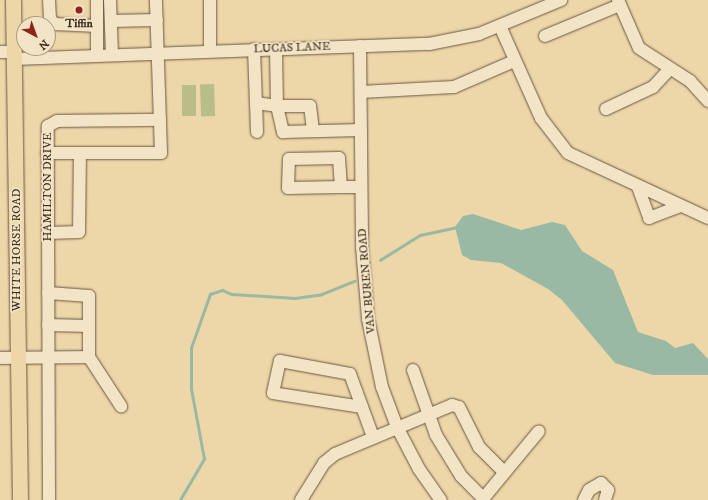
<!DOCTYPE html>
<html>
<head>
<meta charset="utf-8">
<style>
	body { margin:0 }
	#map { position:relative; width:708px; height:500px; overflow:hidden; background:#edd6a8; font-family:"IM FELL DW Pica",serif }
	div>[style] { position:absolute }
	.green>* { inset:0; background:#b9bd87; transform-origin:0 0 }
	.water>* { inset:0; background:#9ab9a4 }
	.stream>* { height:2.5px; margin:-1.25px; padding:0 1.25px; transform-origin:1.25px; border-radius:1.25px; background:#9ab9a4 }
	.roads { filter:drop-shadow(0 0 1px #6a5743) drop-shadow(0 0 1px #6a5743) }
	.minor>* { height:12px; margin:-6px; padding:0 6px; transform-origin:6px; border-radius:6px; background:#f3e4c6 }
	.major>* { height:15px; margin:-7.5px; padding:0 7.5px; transform-origin:7.5px; border-radius:7.5px; background:#edd6a8 }
	.dots>* { width:11px; height:11px; translate:-50% -50%; box-sizing:border-box; border:2px solid #f3e4c6; border-radius:50% }
	span { translate:-50% -50%; white-space:nowrap; text-align:center; line-height:1.15; -webkit-text-stroke:3.5px #f3e4c6; paint-order:stroke }
	.poi-label { font-size:12px; color:#3e2d21; font-weight:700 }
	.street-label { font-size:12px; color:#3e2d21 }
	.north { position:absolute; left:16px; top:16px; width:40px; height:40px; box-sizing:border-box; background:#f3e4c6; border:1px solid #ab9b84; border-radius:50%; rotate:139deg; font-size:11px; font-weight:700; line-height:16px; text-align:center; color:#3e2d21 }
	.north::after { content:''; display:block; margin:auto; width:14px; height:18px; background:#8f2418; clip-path:polygon(50% 0,100% 100%,50% 72%,0 100%) }
</style>
</head>
<body>
<div id="map">
	<div class="green">
		<i style="left:214px;top:84px;width:32px;height:14px;rotate:88deg"></i>
		<i style="left:182px;top:85px;width:14px;height:31px"></i>
	</div>
	<div class="water">
		<i style="clip-path:polygon(473px 214px,521px 230px,552px 222px,565px 225px,582px 251px,613px 270px,638px 332px,666px 341px,675px 348px,693px 343px,708px 359px,708px 375px,653px 375px,615px 363px,562px 300px,548px 289px,501px 263px,471px 260px,462px 255px,455px 227px,463px 216px)"></i>
	</div>
	<div class="stream">
		<i style="left:380px;top:260px;width:47px;rotate:-32deg"></i>
		<i style="left:420px;top:235px;width:38px;rotate:-12deg"></i>
		<i style="left:180px;top:500px;width:48px;rotate:-59.7deg"></i>
		<i style="left:204px;top:459px;width:71px;rotate:-100.5deg"></i>
		<i style="left:191px;top:389px;width:41px;rotate:-90deg"></i>
		<i style="left:191px;top:348px;width:57px;rotate:-70.6deg"></i>
		<i style="left:210px;top:294px;width:13px;rotate:-18deg"></i>
		<i style="left:222px;top:290px;width:11px;rotate:22deg"></i>
		<i style="left:232px;top:294px;width:63px;rotate:3.6deg"></i>
		<i style="left:295px;top:298px;width:27px;rotate:-8deg"></i>
		<i style="left:322px;top:294px;width:35px;rotate:-22deg"></i>
	</div>
	<div class="roads">
		<div class="minor">
			<i style="left:49px;top:0;width:18px;rotate:87deg"></i>
			<i style="left:50px;top:18px;width:7px;rotate:56deg"></i>
			<i style="left:54px;top:24px;width:43px;rotate:2.7deg"></i>
			<i style="left:97px;top:0;width:55px;rotate:90deg"></i>
			<i style="left:110px;top:0;width:54px;rotate:87.9deg"></i>
			<i style="left:618px;top:0;width:52px;rotate:66.4deg"></i>
			<i style="left:639px;top:48px;width:61px;rotate:32.9deg"></i>
			<i style="left:690px;top:81px;width:27px;rotate:48deg"></i>
			<i style="left:111px;top:21px;width:46px;rotate:-1.2deg"></i>
			<i style="left:500px;top:26px;width:101px;rotate:66deg"></i>
			<i style="left:541px;top:118px;width:44px;rotate:52.4deg"></i>
			<i style="left:568px;top:153px;width:154px;rotate:24.9deg"></i>
			<i style="left:545px;top:36px;width:81px;rotate:-22.5deg"></i>
			<i style="left:360px;top:46px;width:201px;rotate:89.4deg"></i>
			<i style="left:362px;top:247px;width:72px;rotate:85.2deg"></i>
			<i style="left:368px;top:319px;width:69px;rotate:78.4deg"></i>
			<i style="left:382px;top:387px;width:43px;rotate:69.4deg"></i>
			<i style="left:397px;top:427px;width:47px;rotate:62.4deg"></i>
			<i style="left:419px;top:469px;width:38px;rotate:55deg"></i>
			<i style="left:254px;top:49px;width:54px;rotate:87.9deg"></i>
			<i style="left:256px;top:103px;width:21px;rotate:8deg"></i>
			<i style="left:277px;top:106px;width:27px;rotate:77deg"></i>
			<i style="left:283px;top:132px;width:78px;rotate:-1.5deg"></i>
			<i style="left:276px;top:49px;width:57px;rotate:89deg"></i>
			<i style="left:277px;top:106px;width:33px"></i>
			<i style="left:310px;top:106px;width:25px;rotate:83deg"></i>
			<i style="left:210px;top:51px;width:51px;rotate:-90deg"></i>
			<i style="left:0;top:52px;width:14px"></i>
			<i style="left:15px;top:59px;width:414px;rotate:-2.1deg"></i>
			<i style="left:429px;top:44px;width:51px;rotate:-11.3deg"></i>
			<i style="left:479px;top:34px;width:89px;rotate:-22.5deg"></i>
			<i style="left:361px;top:92px;width:93px;rotate:-3.1deg"></i>
			<i style="left:454px;top:87px;width:65px;rotate:-23.4deg"></i>
			<i style="left:256px;top:103px;width:29px;rotate:88deg"></i>
			<i style="left:606px;top:109px;width:52px;rotate:-25.1deg"></i>
			<i style="left:653px;top:87px;width:23px;rotate:-47deg"></i>
			<i style="left:47px;top:153px;width:114px"></i>
			<i style="left:161px;top:153px;width:153px;rotate:-91.9deg"></i>
			<i style="left:341px;top:187px;width:29px;rotate:-94deg"></i>
			<i style="left:339px;top:158px;width:50px;rotate:178.9deg"></i>
			<i style="left:289px;top:159px;width:29px;rotate:92deg"></i>
			<i style="left:288px;top:188px;width:53px;rotate:-1.1deg"></i>
			<i style="left:341px;top:187px;width:20px"></i>
			<i style="left:638px;top:187px;width:33px;rotate:70deg"></i>
			<i style="left:649px;top:218px;width:34px;rotate:-21deg"></i>
			<i style="left:48px;top:233px;width:31px;rotate:-2deg"></i>
			<i style="left:79px;top:232px;width:79px;rotate:-89.3deg"></i>
			<i style="left:48px;top:293px;width:41px;rotate:4.2deg"></i>
			<i style="left:89px;top:296px;width:61px;rotate:90deg"></i>
			<i style="left:89px;top:357px;width:59px;rotate:56.9deg"></i>
			<i style="left:48px;top:325px;width:41px;rotate:1.4deg"></i>
			<i style="left:0;top:358px;width:89px;rotate:-0.6deg"></i>
			<i style="left:413px;top:370px;width:69px;rotate:70.5deg"></i>
			<i style="left:436px;top:435px;width:48px;rotate:58.6deg"></i>
			<i style="left:461px;top:476px;width:31px;rotate:45deg"></i>
			<i style="left:362px;top:407px;width:90px;rotate:-171.1deg"></i>
			<i style="left:273px;top:393px;width:33px;rotate:-78deg"></i>
			<i style="left:280px;top:361px;width:71px;rotate:10.5deg"></i>
			<i style="left:350px;top:374px;width:67px;rotate:69.9deg"></i>
			<i style="left:49px;top:500px;width:374px;rotate:-90.2deg"></i>
			<i style="left:48px;top:126px;width:10px;rotate:-29deg"></i>
			<i style="left:57px;top:121px;width:103px;rotate:-0.6deg"></i>
			<i style="left:301px;top:500px;width:44px;rotate:-58.1deg"></i>
			<i style="left:324px;top:463px;width:14px;rotate:-39deg"></i>
			<i style="left:335px;top:454px;width:127px;rotate:-22.7deg"></i>
			<i style="left:452px;top:405px;width:7px;rotate:16deg"></i>
			<i style="left:459px;top:407px;width:45px;rotate:63.4deg"></i>
			<i style="left:479px;top:447px;width:35px;rotate:45deg"></i>
			<i style="left:482px;top:500px;width:89px;rotate:-50.4deg"></i>
			<i style="left:584px;top:500px;width:11px;rotate:-63deg"></i>
			<i style="left:589px;top:490px;width:14px;rotate:-30deg"></i>
			<i style="left:601px;top:483px;width:10px;rotate:45deg"></i>
			<i style="left:608px;top:490px;width:10px;rotate:107deg"></i>
		</div>
		<div class="major">
			<i style="left:13px;top:0;width:500px;rotate:89.2deg"></i>
		</div>
	</div>
	<div class="dots">
		<i style="left:79px;top:10px;background:#8f2418"></i>
	</div>
	<div class="poi-label">
		<span style="left:79px;top:24px">Tiffin</span>
	</div>
	<div class="street-label">
		<span style="left:292px;top:48px;rotate:-2deg">LUCAS LANE</span>
		<span style="left:48px;top:187px;rotate:-90deg">HAMILTON DRIVE</span>
		<span style="left:17px;top:250px;rotate:-90deg">WHITE HORSE ROAD</span>
		<span style="left:367px;top:281px;rotate:-95deg">VAN BUREN ROAD</span>
	</div>
	<div class="north">N</div>
</div>
</body>
</html>
